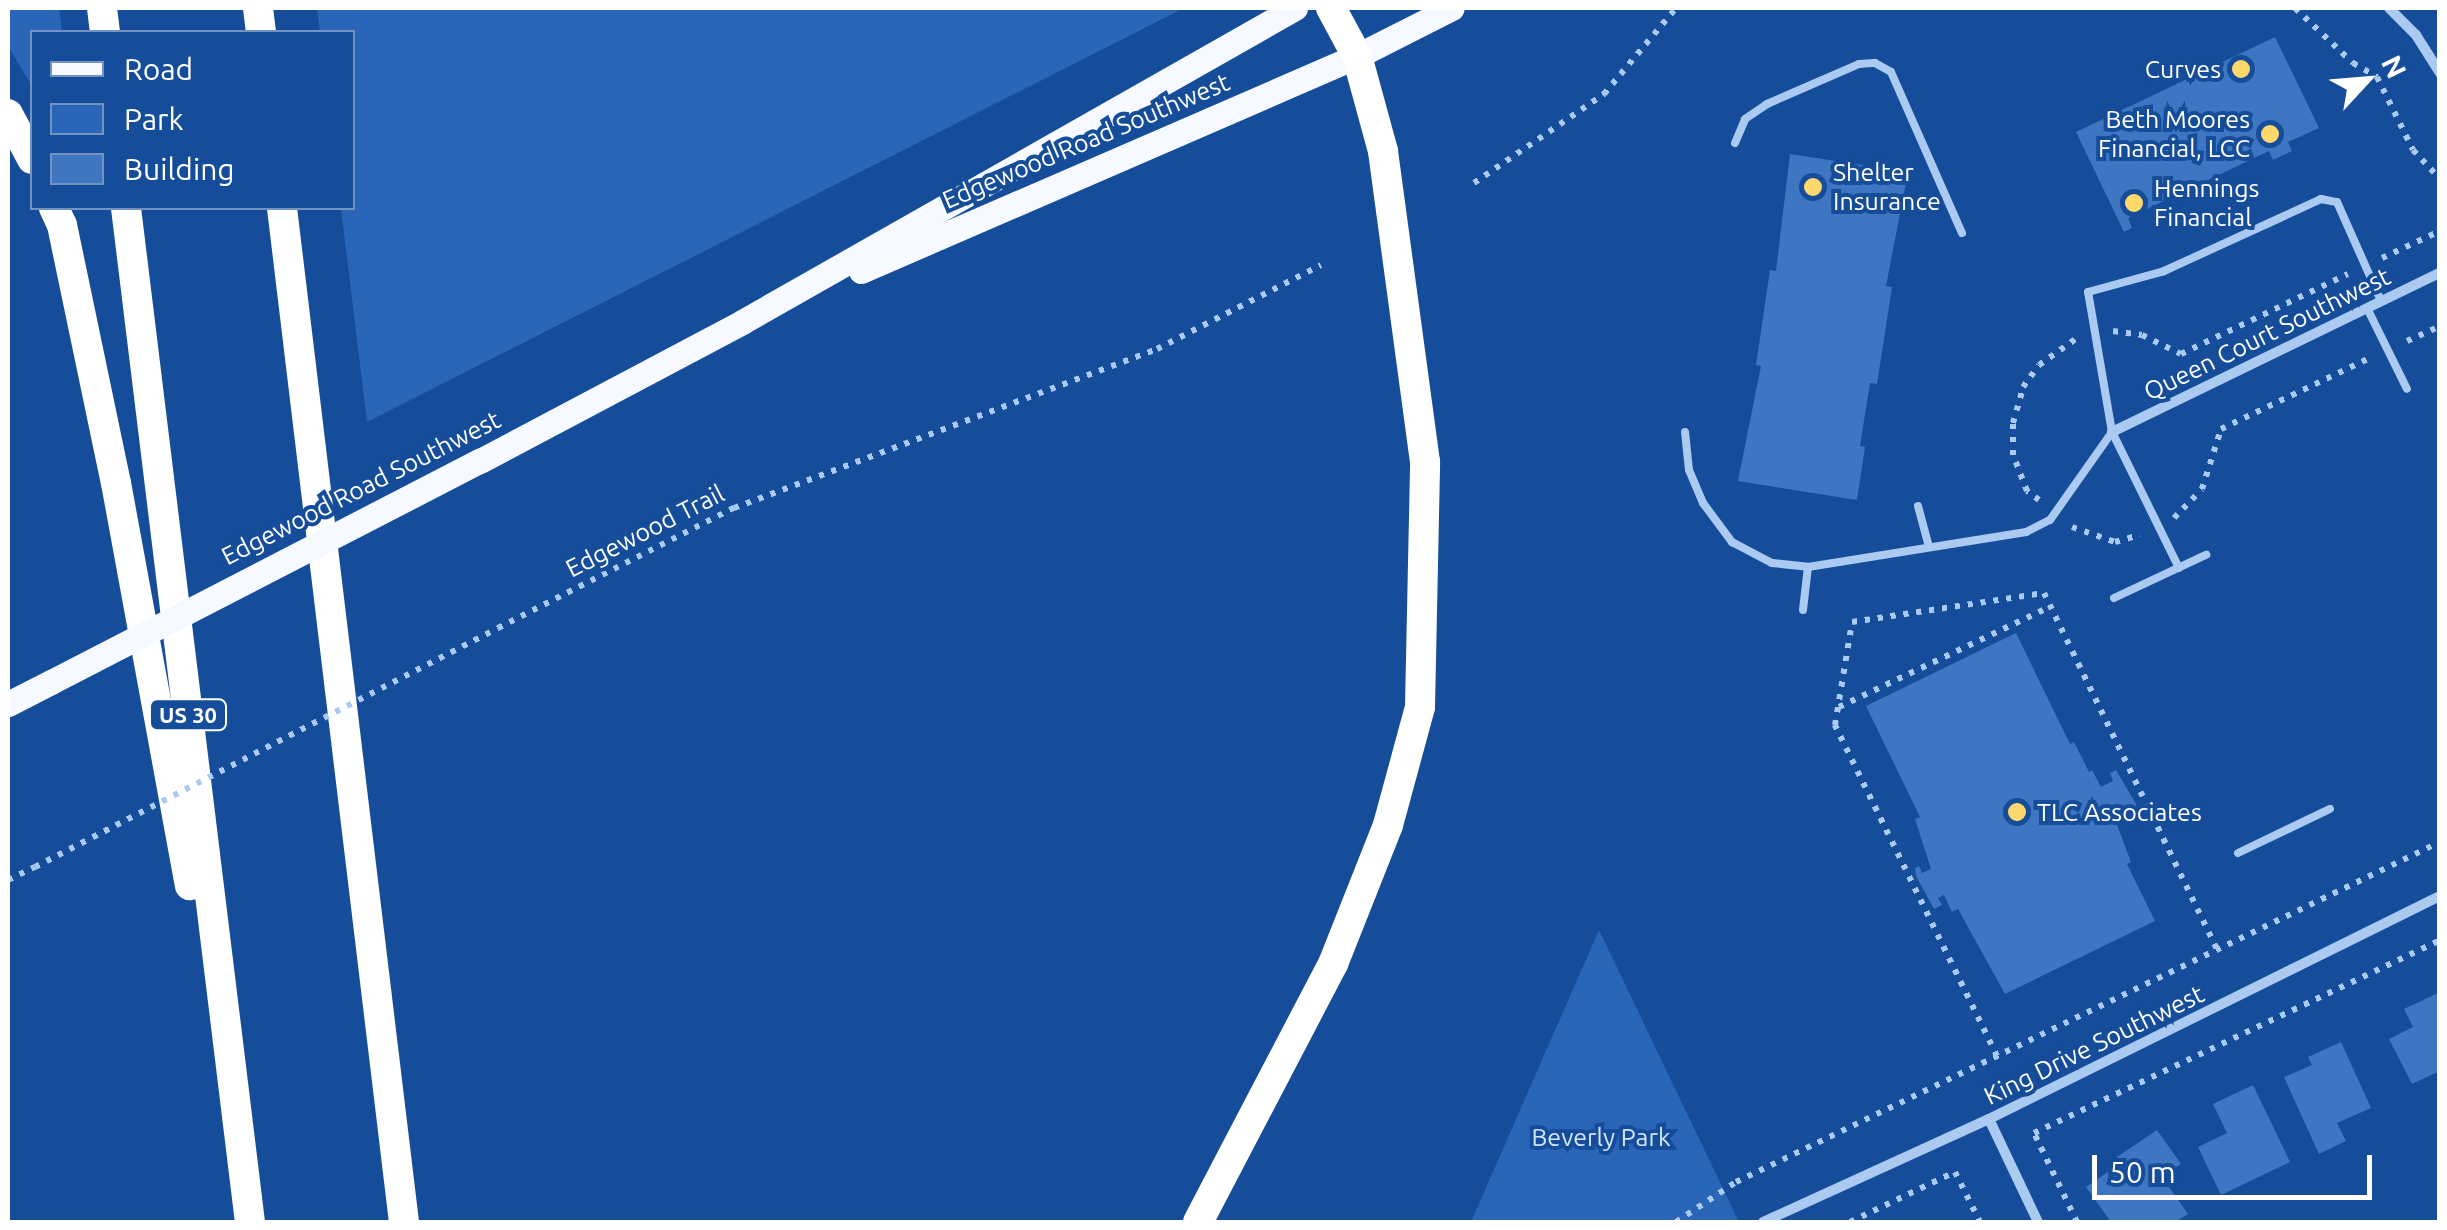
<!DOCTYPE html>
<html>
<head>
<meta charset="utf-8">
<style>
	body { margin:0 }
	#map { position:relative; width:2447px; height:1230px; overflow:hidden; background:#164d9a; font-family:Ubuntu,sans-serif }
	div>[style] { position:absolute }
	.green>* { inset:0; background:#2a66b8 }
	.building>* { inset:0; background:#3f76c1 }
	.path>* { height:6px; margin-top:-3px; transform-origin:0; background:repeating-linear-gradient(90deg,#abcaf2 0 5px,transparent 0 13px) }
	.lane>* { height:8px; margin:-4px; padding:0 4px; transform-origin:4px; border-radius:4px; background:#abcaf2 }
	.street>* { height:10px; margin:-5px; padding:0 5px; transform-origin:5px; border-radius:5px; background:#abcaf2 }
	.primary>* { height:25px; margin:-12.5px; padding:0 12.5px; transform-origin:12.5px; border-radius:12.5px; background:#f6f9ff }
	.highway>* { height:30px; margin:-15px; padding:0 15px; transform-origin:15px; border-radius:15px; background:#fff }
	.path-bridge>* { height:6px; margin-top:-3px; transform-origin:0; background:repeating-linear-gradient(90deg,#abcaf2 0 5px,transparent 0 13px) }
	.primary-bridge>* { height:25px; margin:-12.5px; padding:0 12.5px; transform-origin:12.5px; border-radius:12.5px; background:#f6f9ff }
	.dots>* { width:28px; height:28px; translate:-50% -50%; box-sizing:border-box; border:5px solid #164d9a; border-radius:50% }
	span { translate:-50% -50%; white-space:nowrap; text-align:center; line-height:1.15; -webkit-text-stroke:8px #164d9a; paint-order:stroke }
	.shield-label span { padding:2px 8px; background:#164d9a; border:2px solid; border-radius:8px; -webkit-text-stroke-width:0 }
	.shield-label { font-size:22px; color:#fff; font-weight:700 }
	.poi-label { font-size:25px; color:#fff }
	.right { translate:-100% -50%; text-align:right }
	.left { translate:0 -50%; text-align:left }
	.street-label { font-size:25px; color:#fff }
	.park-label { font-size:25px; color:#d3e5fc }
	.frame { position:absolute; inset:0; border:10px solid #fff; pointer-events:none }
	.legend { position:absolute; left:30px; top:30px; width:325px; height:180px; box-sizing:border-box; background:#164d9a; border:2px solid #7394c2; margin:0; padding:12px 18px; list-style:none; font-size:30px; color:#fff }
	.legend li { display:flex; align-items:center; gap:20px; height:50px }
	.legend b { width:50px; border:2px solid #7394c2 }
	.north { position:absolute; left:2317px; top:30px; width:100px; height:100px; -webkit-text-stroke:8px #164d9a; paint-order:stroke; rotate:64deg; font-size:28px; font-weight:700; line-height:40px; text-align:center; color:#fff }
	.north::after { content:''; display:block; margin:auto; width:35px; height:45px; background:#fff; clip-path:polygon(50% 0,100% 100%,50% 72%,0 100%) }
	.scale { position:absolute; left:2092px; top:1155px; width:280px; height:45px; box-sizing:border-box; border:5px solid #fff; border-top:0; padding-left:12px; font-size:30px; line-height:35px; white-space:nowrap; color:#fff; -webkit-text-stroke:8px #164d9a; paint-order:stroke }
</style>
</head>
<body>
<div id="map">
	<div class="green">
		<i style="clip-path:polygon(8px 8px,59px 8px,62px 32px,32px 32px,32px 86px,8px 46px)"></i>
		<i style="clip-path:polygon(317px 8px,1184px 8px,367px 422px,341px 208px,352px 208px,352px 32px,320px 32px)"></i>
		<i style="clip-path:polygon(1599px 930px,1739px 1222px,1471px 1222px)"></i>
	</div>
	<div class="building">
		<i style="clip-path:polygon(2275px 37px,2319px 128px,2288px 142px,2292px 151px,2273px 160px,2269px 151px,2208px 180px,2212px 189px,2194px 198px,2189px 189px,2128px 218px,2132px 228px,2124px 232px,2076px 132px)"></i>
		<i style="clip-path:polygon(1790px 154px,1908px 172px,1886px 286px,1892px 287px,1877px 384px,1870px 383px,1860px 446px,1865px 447px,1857px 500px,1738px 481px,1761px 366px,1756px 365px,1770px 270px,1776px 271px)"></i>
		<i style="clip-path:polygon(2016px 633px,2070px 744px,2074px 742px,2089px 772px,2092px 770px,2101px 787px,2113px 781px,2110px 773px,2116px 770px,2136px 804px,2137px 811px,2130px 814px,2127px 807px,2113px 814px,2131px 862px,2127px 864px,2155px 921px,2005px 994px,1958px 909px,1952px 912px,1944px 895px,1938px 898px,1942px 905px,1934px 909px,1916px 876px,1915px 868px,1919px 866px,1922px 873px,1931px 869px,1915px 819px,1920px 817px,1866px 706px)"></i>
		<i style="clip-path:polygon(2438px 993px,2440px 1071px,2412px 1084px,2389px 1039px,2413px 1027px,2404px 1009px)"></i>
		<i style="clip-path:polygon(2341px 1042px,2371px 1108px,2337px 1123px,2346px 1141px,2319px 1154px,2284px 1077px,2312px 1065px,2308px 1057px)"></i>
		<i style="clip-path:polygon(2253px 1085px,2290px 1162px,2221px 1195px,2198px 1147px,2227px 1133px,2213px 1104px)"></i>
		<i style="clip-path:polygon(2157px 1130px,2181px 1164px,2162px 1177px,2188px 1214px,2175px 1222px,2111px 1222px,2086px 1187px,2121px 1163px,2117px 1157px)"></i>
	</div>
	<div class="path">
		<i style="left:2295px;top:8px;width:80px;rotate:43.5deg"></i>
		<i style="left:2353px;top:63px;width:28px;rotate:30deg"></i>
		<i style="left:2377px;top:77px;width:81px;rotate:63.7deg"></i>
		<i style="left:2413px;top:150px;width:40px;rotate:47deg"></i>
		<i style="left:1474px;top:183px;width:158px;rotate:-34.4deg"></i>
		<i style="left:1604px;top:94px;width:112px;rotate:-50.1deg"></i>
		<i style="left:2382px;top:258px;width:64px;rotate:-25deg"></i>
		<i style="left:2113px;top:331px;width:29px;rotate:8deg"></i>
		<i style="left:2142px;top:335px;width:43px;rotate:26deg"></i>
		<i style="left:2181px;top:354px;width:185px;rotate:-25.6deg"></i>
		<i style="left:2407px;top:341px;width:36px;rotate:-24deg"></i>
		<i style="left:2039px;top:500px;width:15px;rotate:-143deg"></i>
		<i style="left:2027px;top:491px;width:39px;rotate:-111deg"></i>
		<i style="left:2013px;top:455px;width:32px;rotate:-90deg"></i>
		<i style="left:2013px;top:423px;width:37px;rotate:-74deg"></i>
		<i style="left:2023px;top:387px;width:27px;rotate:-54deg"></i>
		<i style="left:2039px;top:365px;width:47px;rotate:-35.4deg"></i>
		<i style="left:2174px;top:518px;width:40px;rotate:-46deg"></i>
		<i style="left:2202px;top:489px;width:63px;rotate:-72.4deg"></i>
		<i style="left:2221px;top:429px;width:163px;rotate:-25.5deg"></i>
		<i style="left:2072px;top:527px;width:46px;rotate:19.2deg"></i>
		<i style="left:2115px;top:542px;width:26px;rotate:-16deg"></i>
		<i style="left:498px;top:628px;width:265px;rotate:-27deg"></i>
		<i style="left:734px;top:508px;width:452px;rotate:-20.6deg"></i>
		<i style="left:1157px;top:349px;width:184px;rotate:-27.1deg"></i>
		<i style="left:1839px;top:707px;width:233px;rotate:-25.4deg"></i>
		<i style="left:8px;top:880px;width:30px;rotate:-26deg"></i>
		<i style="left:1997px;top:1056px;width:369px;rotate:-116.1deg"></i>
		<i style="left:1835px;top:725px;width:104px;rotate:-80.6deg"></i>
		<i style="left:1852px;top:622px;width:194px;rotate:-8.6deg"></i>
		<i style="left:2044px;top:593px;width:396px;rotate:64.1deg"></i>
		<i style="left:1676px;top:1222px;width:72px;rotate:-33.7deg"></i>
		<i style="left:1736px;top:1182px;width:782px;rotate:-25.78deg"></i>
		<i style="left:1850px;top:1222px;width:116px;rotate:-25.5deg"></i>
		<i style="left:1955px;top:1172px;width:56px;rotate:63.4deg"></i>
		<i style="left:2077px;top:1222px;width:99px;rotate:-115.8deg"></i>
		<i style="left:2034px;top:1133px;width:450px;rotate:-25.4deg"></i>
	</div>
	<div class="lane">
		<i style="left:1735px;top:143px;width:26px;rotate:-67deg"></i>
		<i style="left:1745px;top:119px;width:27px;rotate:-34deg"></i>
		<i style="left:1767px;top:104px;width:100px;rotate:-23.5deg"></i>
		<i style="left:1859px;top:64px;width:16px;rotate:-4deg"></i>
		<i style="left:1875px;top:63px;width:18px;rotate:29deg"></i>
		<i style="left:1891px;top:72px;width:176px;rotate:66.2deg"></i>
		<i style="left:2367px;top:308px;width:90px;rotate:63.7deg"></i>
		<i style="left:1685px;top:432px;width:38px;rotate:84deg"></i>
		<i style="left:1689px;top:470px;width:36px;rotate:67deg"></i>
		<i style="left:1703px;top:503px;width:49px;rotate:53.4deg"></i>
		<i style="left:1732px;top:542px;width:45px;rotate:27.7deg"></i>
		<i style="left:1772px;top:563px;width:36px;rotate:6deg"></i>
		<i style="left:1808px;top:567px;width:221px;rotate:-9.1deg"></i>
		<i style="left:2026px;top:532px;width:27px;rotate:-27deg"></i>
		<i style="left:2050px;top:520px;width:108px;rotate:-54.8deg"></i>
		<i style="left:1918px;top:506px;width:42px;rotate:75deg"></i>
		<i style="left:2179px;top:568px;width:152px;rotate:-116.2deg"></i>
		<i style="left:2112px;top:432px;width:142px;rotate:-99.7deg"></i>
		<i style="left:2088px;top:292px;width:79px;rotate:-15.4deg"></i>
		<i style="left:2164px;top:271px;width:173px;rotate:-24.6deg"></i>
		<i style="left:2321px;top:199px;width:16px;rotate:11deg"></i>
		<i style="left:2337px;top:202px;width:108px;rotate:66deg"></i>
		<i style="left:2114px;top:598px;width:102px;rotate:-25.1deg"></i>
		<i style="left:1803px;top:610px;width:43px;rotate:-83.4deg"></i>
		<i style="left:2238px;top:853px;width:102px;rotate:-25.6deg"></i>
	</div>
	<div class="street">
		<i style="left:2389px;top:8px;width:38px;rotate:45deg"></i>
		<i style="left:2416px;top:35px;width:45px;rotate:57.7deg"></i>
		<i style="left:2112px;top:432px;width:365px;rotate:-25.9deg"></i>
		<i style="left:1989px;top:1119px;width:114px;rotate:64.6deg"></i>
		<i style="left:1763px;top:1222px;width:248px;rotate:-24.5deg"></i>
		<i style="left:1989px;top:1119px;width:503px;rotate:-26.31deg"></i>
	</div>
	<div class="primary">
		<i style="left:861px;top:271px;width:541px;rotate:-23.44deg"></i>
		<i style="left:1357px;top:56px;width:106px;rotate:-26.8deg"></i>
		<i style="left:480px;top:461px;width:297px;rotate:-27.9deg"></i>
		<i style="left:742px;top:322px;width:636px;rotate:-29.59deg"></i>
		<i style="left:8px;top:704px;width:48px;rotate:-27.1deg"></i>
	</div>
	<div class="highway">
		<i style="left:102px;top:8px;width:24px;rotate:83deg"></i>
		<i style="left:258px;top:8px;width:24px;rotate:83deg"></i>
		<i style="left:8px;top:114px;width:51px;rotate:61.9deg"></i>
		<i style="left:54px;top:208px;width:19px;rotate:65deg"></i>
		<i style="left:62px;top:225px;width:264px;rotate:78.2deg"></i>
		<i style="left:116px;top:483px;width:409px;rotate:79.6deg"></i>
		<i style="left:126px;top:208px;width:1022px;rotate:83.03deg"></i>
		<i style="left:282px;top:208px;width:1021px;rotate:83.14deg"></i>
		<i style="left:1198px;top:1222px;width:291px;rotate:-62.4deg"></i>
		<i style="left:1333px;top:964px;width:149px;rotate:-68.4deg"></i>
		<i style="left:1388px;top:825px;width:122px;rotate:-74.8deg"></i>
		<i style="left:1420px;top:707px;width:245px;rotate:-88.8deg"></i>
		<i style="left:1425px;top:462px;width:314px;rotate:-97.7deg"></i>
		<i style="left:1383px;top:151px;width:98px;rotate:-105.3deg"></i>
		<i style="left:1357px;top:56px;width:55px;rotate:-118.4deg"></i>
	</div>
	<div class="path-bridge">
		<i style="left:35px;top:867px;width:521px;rotate:-27.3deg"></i>
	</div>
	<div class="primary-bridge">
		<i style="left:51px;top:682px;width:483px;rotate:-27.3deg"></i>
	</div>
	<div class="dots">
		<i style="left:2241px;top:69px;background:#ffd86c"></i>
		<i style="left:2270px;top:134px;background:#ffd86c"></i>
		<i style="left:1813px;top:187px;background:#ffd86c"></i>
		<i style="left:2134px;top:203px;background:#ffd86c"></i>
		<i style="left:2017px;top:812px;background:#ffd86c"></i>
	</div>
	<div class="shield-label">
		<span style="left:188px;top:715px">US 30</span>
	</div>
	<div class="poi-label">
		<span class="right" style="left:2221px;top:69px">Curves</span>
		<span class="right" style="left:2250px;top:134px">Beth Moores<br>Financial, LCC</span>
		<span class="left" style="left:1833px;top:187px">Shelter<br>Insurance</span>
		<span class="left" style="left:2154px;top:203px">Hennings<br>Financial</span>
		<span class="left" style="left:2037px;top:812px">TLC Associates</span>
	</div>
	<div class="street-label">
		<span style="left:1086px;top:141px;rotate:-23deg">Edgewood Road Southwest</span>
		<span style="left:2267px;top:334px;rotate:-26deg">Queen Court Southwest</span>
		<span style="left:361px;top:488px;rotate:-27deg">Edgewood Road Southwest</span>
		<span style="left:645px;top:531px;rotate:-27deg">Edgewood Trail</span>
		<span style="left:2094px;top:1045px;rotate:-26deg">King Drive Southwest</span>
	</div>
	<div class="park-label">
		<span style="left:1601px;top:1137px">Beverly Park</span>
	</div>
	<div class="frame"></div>
	<ul class="legend">
	<li><b style="height:12px;background:#f6f9ff"></b>Road</li>
	<li><b style="height:28px;background:#2a66b8"></b>Park</li>
	<li><b style="height:28px;background:#3f76c1"></b>Building</li>
	</ul>
	<div class="north">N</div>
	<div class="scale">50 m</div>
</div>
</body>
</html>
